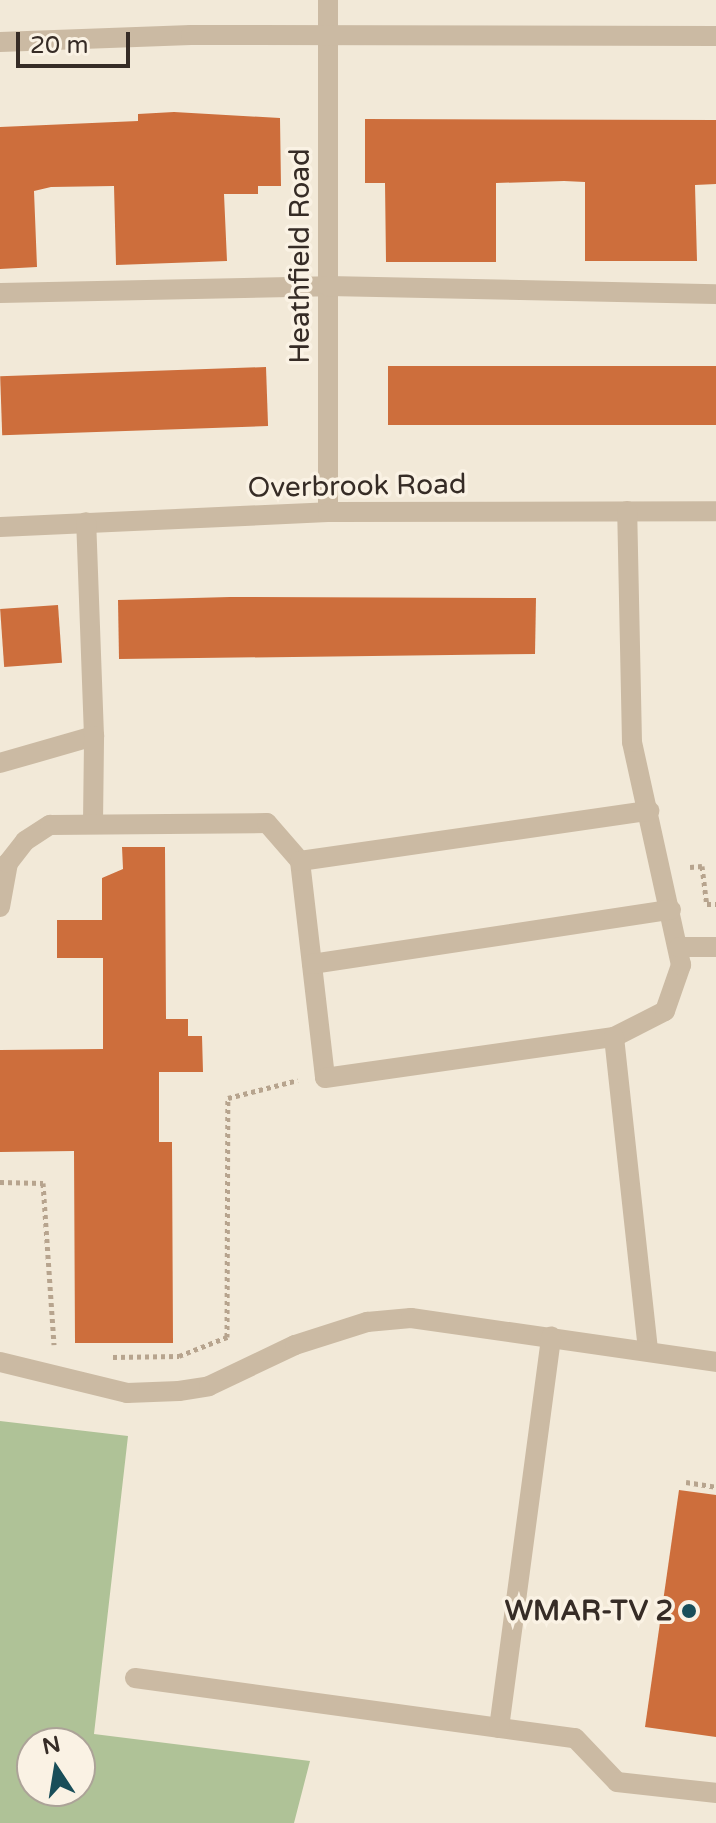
<!DOCTYPE html>
<html>
<head>
<meta charset="utf-8">
<style>
	body { margin:0 }
	#map { position:relative; width:716px; height:1823px; overflow:hidden; background:#f2e9d8; font-family:"Varela Round",sans-serif }
	div>[style] { position:absolute }
	.green>* { inset:0; background:#afc297 }
	.building>* { inset:0; background:#cd6e3c; transform-origin:0 0 }
	.path>* { height:5px; margin-top:-2.5px; transform-origin:0; background:repeating-linear-gradient(90deg,#b7a48e 0 4px,transparent 0 8px) }
	.minor>* { height:20px; margin:-10px; padding:0 10px; transform-origin:10px; border-radius:10px; background:#cbbaa3 }
	.dots>* { width:22px; height:22px; translate:-50% -50%; box-sizing:border-box; border:4px solid #faf2e4; border-radius:50% }
	span { translate:-50% -50%; white-space:nowrap; text-align:center; line-height:1.15; -webkit-text-stroke:7px #faf2e4; paint-order:stroke }
	.street-label { font-size:28px; color:#362c26 }
	.poi-label { font-size:28px; color:#362c26; font-weight:700 }
	.right { translate:-100% -50%; text-align:right }
	.north { position:absolute; left:16px; top:1727px; width:80px; height:80px; box-sizing:border-box; background:#faf2e4; border:2px solid #aca398; border-radius:50%; rotate:348deg; font-size:22px; font-weight:700; line-height:32px; text-align:center; color:#362c26 }
	.north::after { content:''; display:block; margin:auto; width:28px; height:36px; background:#194e59; clip-path:polygon(50% 0,100% 100%,50% 72%,0 100%) }
	.scale { position:absolute; left:16px; top:32px; width:114px; height:36px; box-sizing:border-box; border:4px solid #362c26; border-top:0; padding-left:10px; font-size:24px; line-height:28px; white-space:nowrap; color:#362c26; -webkit-text-stroke:6px #faf2e4; paint-order:stroke }
</style>
</head>
<body>
<div id="map">
	<div class="green">
		<i style="clip-path:polygon(evenodd,0 1421px,128px 1436px,94px 1734px,310px 1761px,294px 1823px,0 1823px,0 1421px,32px 1743px,80px 1743px,80px 1791px,32px 1791px,32px 1743px)"></i>
	</div>
	<div class="building">
		<i style="clip-path:polygon(174px 112px,280px 118px,281px 186px,258px 186px,258px 194px,224px 194px,227px 261px,116px 265px,114px 186px,51px 187px,34px 191px,37px 267px,0 269px,0 127px,138px 121px,138px 114px)"></i>
		<i style="clip-path:polygon(365px 119px,716px 120px,716px 184px,695px 185px,697px 261px,585px 261px,585px 182px,564px 181px,496px 183px,496px 262px,386px 262px,385px 183px,365px 183px)"></i>
		<i style="left:388px;top:366px;width:328px;height:59px"></i>
		<i style="left:266px;top:367px;width:59px;height:266px;rotate:88deg"></i>
		<i style="clip-path:polygon(230px 597px,536px 598px,535px 654px,119px 659px,118px 600px)"></i>
		<i style="left:58px;top:605px;width:58px;height:58px;rotate:86deg"></i>
		<i style="clip-path:polygon(122px 847px,165px 847px,166px 1019px,188px 1019px,188px 1036px,202px 1036px,203px 1072px,159px 1072px,159px 1142px,172px 1142px,173px 1343px,75px 1343px,74px 1151px,0 1152px,0 1050px,103px 1049px,103px 958px,57px 958px,57px 920px,102px 920px,102px 878px,123px 869px)"></i>
		<i style="clip-path:polygon(679px 1490px,716px 1495px,716px 1737px,645px 1727px)"></i>
	</div>
	<div class="path">
		<i style="left:690px;top:867px;width:12px;rotate:-5deg"></i>
		<i style="left:702px;top:866px;width:38px;rotate:83deg"></i>
		<i style="left:707px;top:904px;width:9px"></i>
		<i style="left:0;top:1182px;width:43px;rotate:1.3deg"></i>
		<i style="left:43px;top:1183px;width:162px;rotate:86.1deg"></i>
		<i style="left:113px;top:1357px;width:66px;rotate:-0.9deg"></i>
		<i style="left:179px;top:1356px;width:52px;rotate:-21.6deg"></i>
		<i style="left:227px;top:1337px;width:239px;rotate:-89.8deg"></i>
		<i style="left:228px;top:1098px;width:72px;rotate:-14.4deg"></i>
		<i style="left:686px;top:1482px;width:30px;rotate:9deg"></i>
	</div>
	<div class="minor">
		<i style="left:328px;top:0;width:512px;rotate:90deg"></i>
		<i style="left:0;top:42px;width:191px;rotate:-2.1deg"></i>
		<i style="left:191px;top:35px;width:525px;rotate:0.11deg"></i>
		<i style="left:0;top:293px;width:328px;rotate:-1.2deg"></i>
		<i style="left:328px;top:286px;width:388px;rotate:1.2deg"></i>
		<i style="left:0;top:527px;width:328px;rotate:-2.6deg"></i>
		<i style="left:328px;top:512px;width:388px;rotate:-0.1deg"></i>
		<i style="left:0;top:763px;width:98px;rotate:-16deg"></i>
		<i style="left:94px;top:736px;width:214px;rotate:-92.1deg"></i>
		<i style="left:93px;top:823px;width:87px;rotate:-89.3deg"></i>
		<i style="left:300px;top:861px;width:218px;rotate:83.4deg"></i>
		<i style="left:325px;top:1078px;width:292px;rotate:-8.1deg"></i>
		<i style="left:614px;top:1037px;width:57px;rotate:-27deg"></i>
		<i style="left:665px;top:1011px;width:49px;rotate:-70.8deg"></i>
		<i style="left:681px;top:965px;width:228px;rotate:-102.4deg"></i>
		<i style="left:632px;top:742px;width:231px;rotate:-91.2deg"></i>
		<i style="left:0;top:907px;width:45px;rotate:-79.7deg"></i>
		<i style="left:8px;top:863px;width:28px;rotate:-52deg"></i>
		<i style="left:25px;top:841px;width:30px;rotate:-33deg"></i>
		<i style="left:50px;top:825px;width:217px;rotate:-0.5deg"></i>
		<i style="left:267px;top:823px;width:50px;rotate:49deg"></i>
		<i style="left:300px;top:861px;width:353px;rotate:-8.2deg"></i>
		<i style="left:679px;top:947px;width:37px"></i>
		<i style="left:312px;top:964px;width:363px;rotate:-8.6deg"></i>
		<i style="left:614px;top:1037px;width:315px;rotate:83.8deg"></i>
		<i style="left:0;top:1362px;width:131px;rotate:13.7deg"></i>
		<i style="left:127px;top:1393px;width:52px;rotate:-2.2deg"></i>
		<i style="left:179px;top:1391px;width:30px;rotate:-9deg"></i>
		<i style="left:209px;top:1386px;width:95px;rotate:-25.5deg"></i>
		<i style="left:295px;top:1345px;width:76px;rotate:-17.7deg"></i>
		<i style="left:367px;top:1322px;width:44px;rotate:-5.2deg"></i>
		<i style="left:411px;top:1318px;width:308px;rotate:8.2deg"></i>
		<i style="left:135px;top:1678px;width:444px;rotate:7.8deg"></i>
		<i style="left:575px;top:1738px;width:61px;rotate:46.3deg"></i>
		<i style="left:617px;top:1782px;width:100px;rotate:6.3deg"></i>
		<i style="left:499px;top:1728px;width:395px;rotate:-82.4deg"></i>
	</div>
	<div class="dots">
		<i style="left:689px;top:1611px;background:#194e59"></i>
	</div>
	<div class="street-label">
		<span style="left:300px;top:256px;rotate:-90deg">Heathfield Road</span>
		<span style="left:357px;top:486px;rotate:-1deg">Overbrook Road</span>
	</div>
	<div class="poi-label">
		<span class="right" style="left:673px;top:1611px">WMAR-TV 2</span>
	</div>
	<div class="north">N</div>
	<div class="scale">20 m</div>
</div>
</body>
</html>
